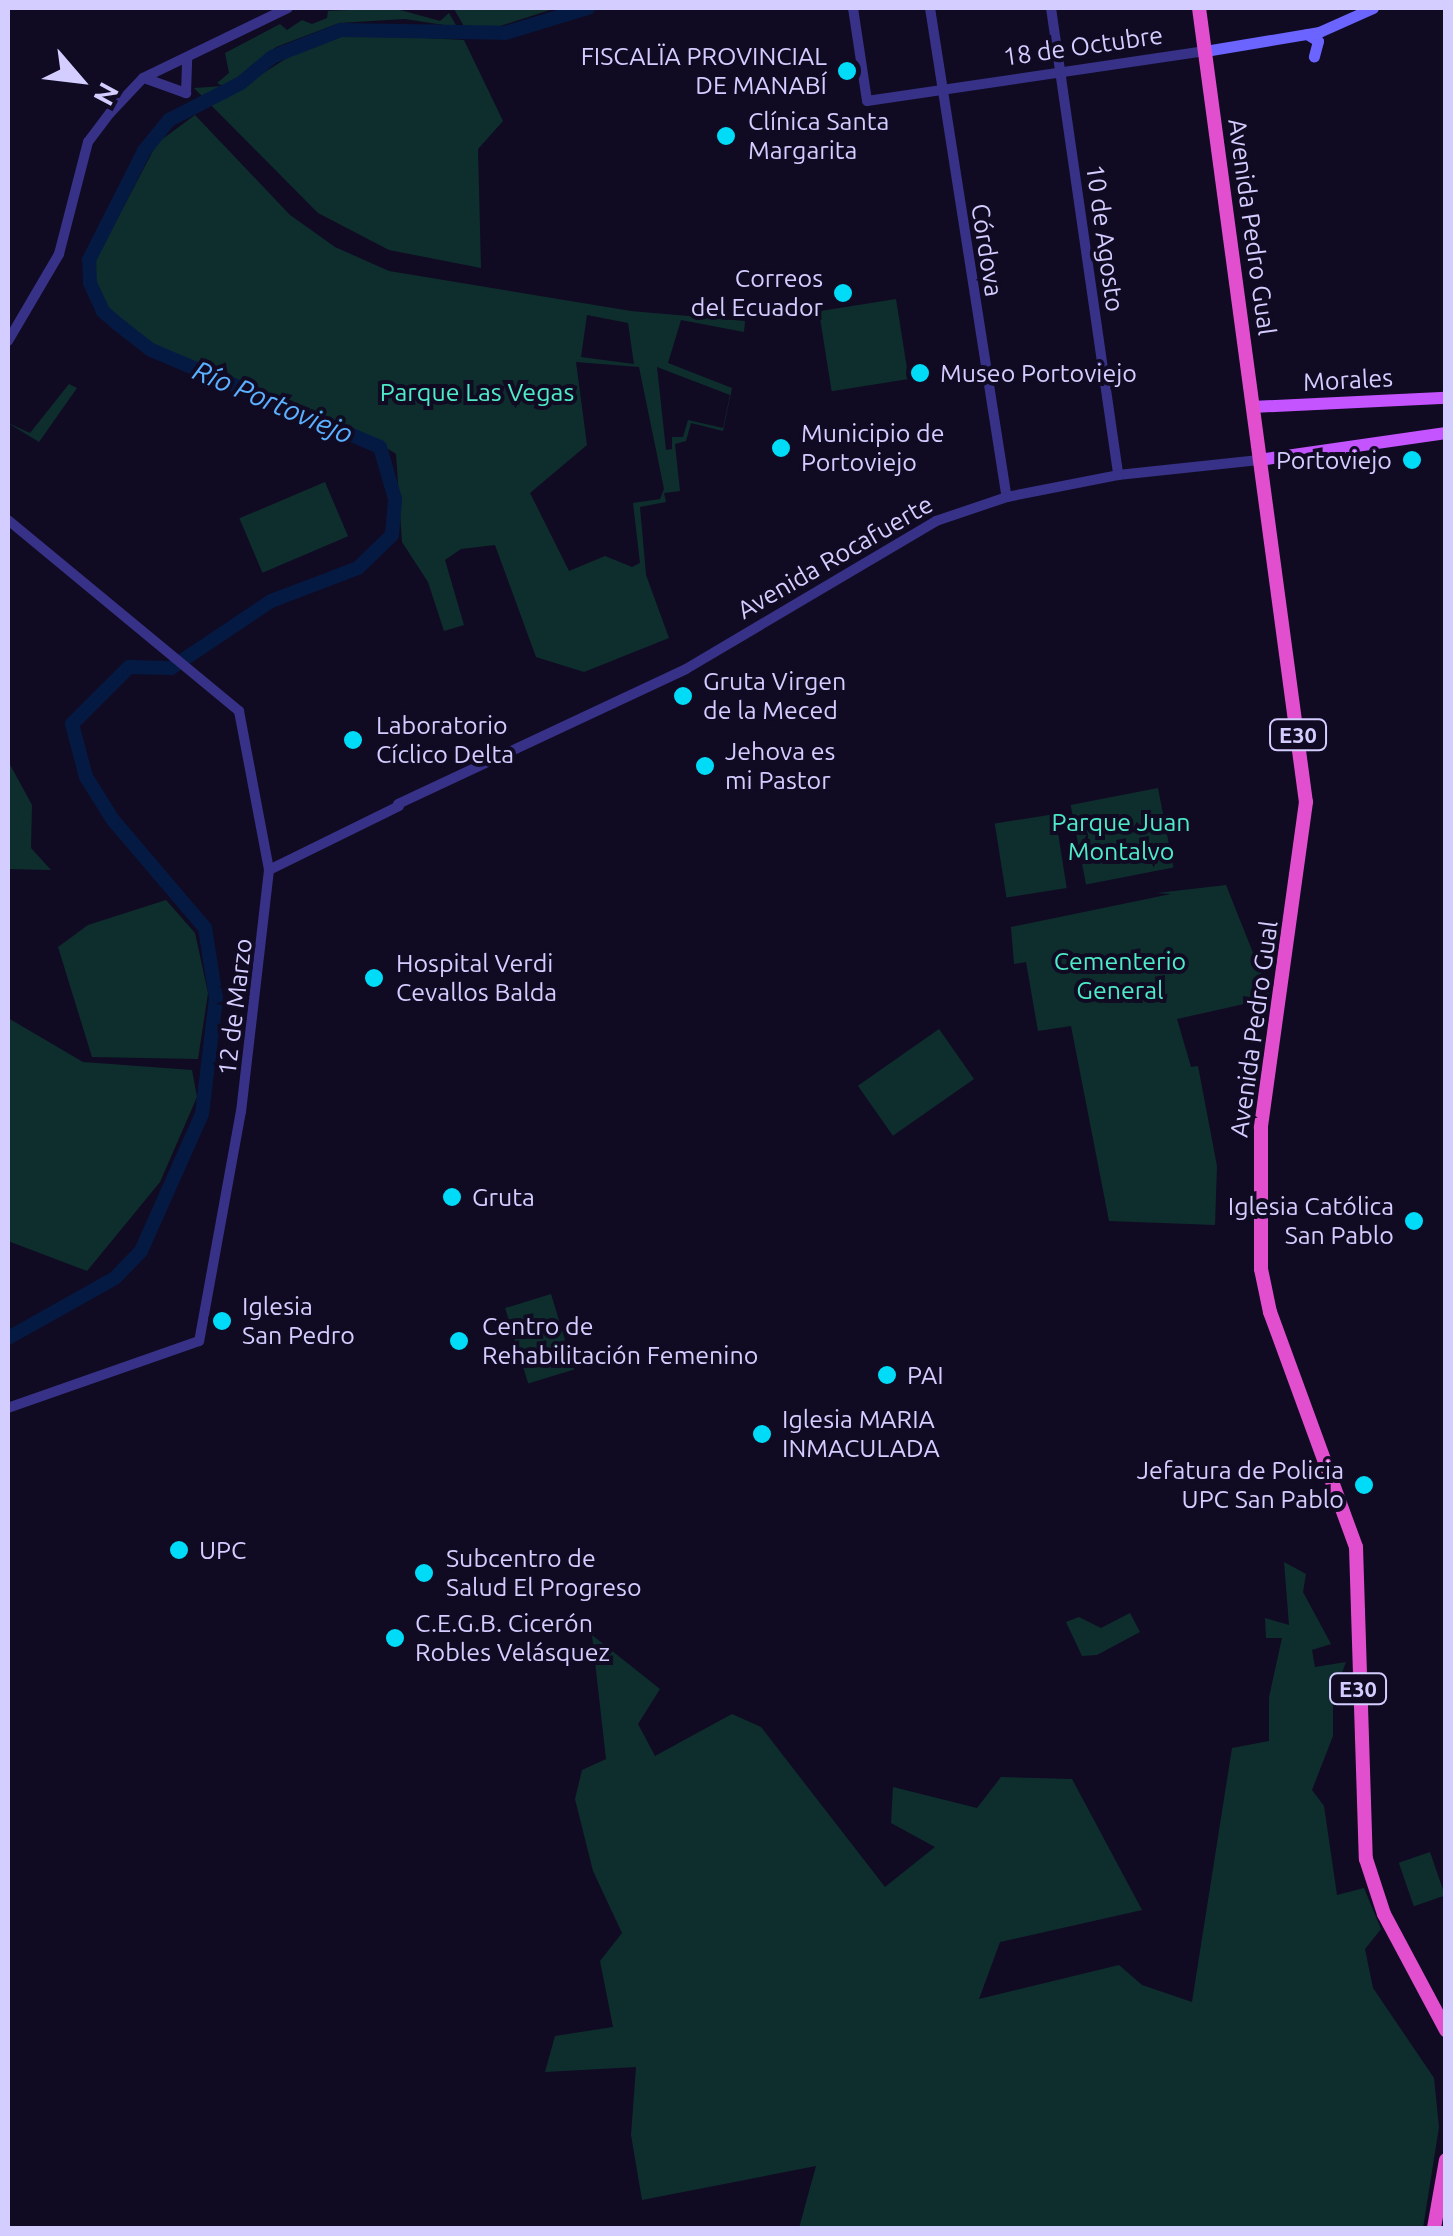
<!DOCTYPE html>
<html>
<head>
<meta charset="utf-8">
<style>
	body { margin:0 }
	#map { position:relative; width:1453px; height:2236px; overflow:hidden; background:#100b23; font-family:Ubuntu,sans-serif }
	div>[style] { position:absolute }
	.green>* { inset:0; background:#0e2e2d; transform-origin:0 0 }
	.river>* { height:14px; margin:-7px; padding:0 7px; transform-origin:7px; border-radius:7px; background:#051a43 }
	.tertiary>* { height:10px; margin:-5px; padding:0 5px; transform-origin:5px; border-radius:5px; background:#373287 }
	.secondary>* { height:11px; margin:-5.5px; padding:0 5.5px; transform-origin:5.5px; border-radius:5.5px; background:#6b64ff }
	.primary>* { height:12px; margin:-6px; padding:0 6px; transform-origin:6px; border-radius:6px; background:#c354ff }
	.trunk>* { height:14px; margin:-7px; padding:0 7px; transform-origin:7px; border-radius:7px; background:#e14ece }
	.dots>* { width:28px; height:28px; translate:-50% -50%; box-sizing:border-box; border:5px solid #100b23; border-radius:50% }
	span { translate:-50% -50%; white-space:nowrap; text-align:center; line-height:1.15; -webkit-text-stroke:8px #100b23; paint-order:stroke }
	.shield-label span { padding:2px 8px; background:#100b23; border:2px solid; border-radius:8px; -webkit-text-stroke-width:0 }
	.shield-label { font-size:22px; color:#d4cdff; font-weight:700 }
	.street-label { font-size:25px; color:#d4cdff }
	.poi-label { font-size:25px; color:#d4cdff }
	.right { translate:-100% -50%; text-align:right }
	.left { translate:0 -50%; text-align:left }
	.park-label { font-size:25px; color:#4eebc7 }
	.water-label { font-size:28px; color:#5bb0ff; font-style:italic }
	.frame { position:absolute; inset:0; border:10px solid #d4cdff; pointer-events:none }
	.north { position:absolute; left:30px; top:30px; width:100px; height:100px; -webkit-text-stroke:8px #100b23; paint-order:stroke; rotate:118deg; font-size:28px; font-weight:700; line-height:40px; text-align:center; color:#d4cdff }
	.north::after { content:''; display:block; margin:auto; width:35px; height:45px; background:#d4cdff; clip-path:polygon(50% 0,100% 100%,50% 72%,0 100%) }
</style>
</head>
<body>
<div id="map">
	<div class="green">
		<i style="clip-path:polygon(393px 8px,440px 21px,449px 13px,457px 27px,405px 19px,339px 23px,276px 47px,228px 85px,246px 84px,298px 51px,342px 34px,464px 40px,503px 121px,478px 149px,481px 268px,389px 250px,318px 213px,194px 88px,223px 86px,217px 83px,229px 73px,225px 53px,280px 24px,287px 30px,302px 20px,312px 24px,327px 18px,328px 11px)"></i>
		<i style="clip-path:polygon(556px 8px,491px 29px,465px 28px,454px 9px)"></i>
		<i style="clip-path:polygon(evenodd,195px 115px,290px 215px,335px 247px,389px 271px,631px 311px,745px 321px,744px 332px,681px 320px,668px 363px,732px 388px,723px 431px,691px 423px,686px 441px,675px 444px,680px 491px,664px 493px,666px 502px,640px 507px,646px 575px,669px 638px,584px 672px,536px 657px,495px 545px,461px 549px,445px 560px,464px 625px,444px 631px,428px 582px,402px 542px,396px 454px,365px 434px,161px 349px,111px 313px,96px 291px,95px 262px,157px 143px,195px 115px,587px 315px,628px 323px,634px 364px,581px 357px,587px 315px,195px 115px,576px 362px,639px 367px,664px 489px,660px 499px,633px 503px,640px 563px,632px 567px,605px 556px,569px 571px,530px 493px,587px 445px,576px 362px,195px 115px,657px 367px,730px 395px,723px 428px,688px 420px,683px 437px,672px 437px,672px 449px,666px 450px,657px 367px)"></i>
		<i style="left:896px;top:299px;width:81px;height:78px;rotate:81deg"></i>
		<i style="clip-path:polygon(69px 384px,77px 388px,39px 442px,8px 423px,30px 433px)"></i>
		<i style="left:325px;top:482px;width:59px;height:93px;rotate:67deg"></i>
		<i style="clip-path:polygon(8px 761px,32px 805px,31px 848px,51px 870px,8px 869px)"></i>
		<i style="left:1158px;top:788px;width:81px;height:89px;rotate:79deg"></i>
		<i style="left:1055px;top:814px;width:75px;height:61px;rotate:81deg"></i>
		<i style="clip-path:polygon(1226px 885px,1271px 998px,1177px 1019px,1191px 1067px,1198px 1066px,1217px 1166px,1215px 1225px,1109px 1221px,1071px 1026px,1038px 1031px,1026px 962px,1014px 964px,1011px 927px,1171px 894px,1157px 893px)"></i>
		<i style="clip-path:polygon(166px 900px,195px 933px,208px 993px,198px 1059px,92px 1057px,58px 947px,88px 925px)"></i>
		<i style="clip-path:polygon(8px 1018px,83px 1062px,192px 1070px,197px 1097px,160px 1182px,87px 1271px,8px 1241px)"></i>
		<i style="left:939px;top:1029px;width:61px;height:99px;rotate:55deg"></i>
		<i style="left:551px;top:1294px;width:79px;height:48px;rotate:73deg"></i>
		<i style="clip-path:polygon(1284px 1562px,1306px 1574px,1303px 1592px,1331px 1644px,1312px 1650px,1315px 1667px,1346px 1662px,1333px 1697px,1333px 1736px,1312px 1790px,1324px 1806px,1337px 1895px,1364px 1888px,1381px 1929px,1365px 1949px,1373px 1988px,1434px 2078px,1439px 2127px,1423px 2228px,799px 2228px,816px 2166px,642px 2200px,631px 2135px,636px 2067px,545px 2072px,555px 2036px,613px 2027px,600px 1961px,622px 1933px,593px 1871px,575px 1799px,582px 1770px,606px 1759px,592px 1635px,660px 1689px,638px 1724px,655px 1756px,732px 1714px,761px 1727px,885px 1887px,935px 1847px,891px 1823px,893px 1787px,977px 1808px,1001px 1777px,1072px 1779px,1142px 1910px,1000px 1942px,979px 1999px,1119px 1965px,1142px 1985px,1192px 2002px,1232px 1748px,1269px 1741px,1269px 1697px,1282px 1638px,1266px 1638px,1265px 1618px,1289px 1625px)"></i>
		<i style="clip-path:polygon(1130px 1613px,1140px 1632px,1097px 1655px,1082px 1656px,1066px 1622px,1079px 1617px,1101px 1628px)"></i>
		<i style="left:1430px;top:1852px;width:46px;height:33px;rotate:71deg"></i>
	</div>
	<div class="river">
		<i style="left:8px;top:1338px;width:123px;rotate:-29.3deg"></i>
		<i style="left:115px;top:1278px;width:37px;rotate:-46deg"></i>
		<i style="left:141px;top:1251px;width:150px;rotate:-66deg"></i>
		<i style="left:202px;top:1114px;width:117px;rotate:-83.1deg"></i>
		<i style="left:216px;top:998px;width:71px;rotate:-98.9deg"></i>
		<i style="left:205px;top:928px;width:142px;rotate:-130.4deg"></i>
		<i style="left:113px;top:820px;width:51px;rotate:-122.1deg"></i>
		<i style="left:86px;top:777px;width:55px;rotate:-104.8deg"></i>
		<i style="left:72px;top:724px;width:81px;rotate:-45deg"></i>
		<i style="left:129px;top:667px;width:42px;rotate:1.4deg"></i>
		<i style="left:171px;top:668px;width:120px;rotate:-33.8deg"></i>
		<i style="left:271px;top:601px;width:93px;rotate:-20.8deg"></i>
		<i style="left:358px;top:568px;width:47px;rotate:-44.1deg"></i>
		<i style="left:392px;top:535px;width:36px;rotate:-85deg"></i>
		<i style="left:395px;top:499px;width:54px;rotate:-106.1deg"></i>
		<i style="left:380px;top:447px;width:249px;rotate:-157deg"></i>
		<i style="left:151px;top:350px;width:39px;rotate:-142deg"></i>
		<i style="left:120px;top:326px;width:23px;rotate:-139deg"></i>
		<i style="left:103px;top:311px;width:31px;rotate:-115deg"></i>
		<i style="left:90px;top:283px;width:23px;rotate:-92deg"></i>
		<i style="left:89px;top:260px;width:122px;rotate:-63.2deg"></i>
		<i style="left:144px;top:151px;width:40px;rotate:-51deg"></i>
		<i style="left:169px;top:120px;width:81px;rotate:-27.2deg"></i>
		<i style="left:241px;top:83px;width:40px;rotate:-40deg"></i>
		<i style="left:272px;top:57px;width:74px;rotate:-21.4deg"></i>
		<i style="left:341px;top:30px;width:164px;rotate:1deg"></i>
		<i style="left:505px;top:33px;width:87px;rotate:-16.8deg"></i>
	</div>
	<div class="tertiary">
		<i style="left:853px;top:8px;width:94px;rotate:81.4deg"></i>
		<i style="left:867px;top:101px;width:342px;rotate:-8.4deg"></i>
		<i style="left:930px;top:8px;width:495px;rotate:81.1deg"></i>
		<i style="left:1051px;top:8px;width:472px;rotate:81.8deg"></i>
		<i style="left:144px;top:78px;width:45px;rotate:19.7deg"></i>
		<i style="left:186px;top:93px;width:33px;rotate:-88deg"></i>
		<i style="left:8px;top:341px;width:101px;rotate:-59.6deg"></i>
		<i style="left:59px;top:254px;width:116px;rotate:-75.5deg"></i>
		<i style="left:88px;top:142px;width:36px;rotate:-53deg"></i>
		<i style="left:110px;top:113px;width:48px;rotate:-46.7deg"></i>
		<i style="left:143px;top:78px;width:161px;rotate:-25.8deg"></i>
		<i style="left:8px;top:520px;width:300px;rotate:39.6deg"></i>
		<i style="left:239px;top:711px;width:162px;rotate:79.3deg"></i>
		<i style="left:269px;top:870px;width:243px;rotate:96.6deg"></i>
		<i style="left:241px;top:1111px;width:234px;rotate:100.3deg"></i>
		<i style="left:199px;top:1341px;width:202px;rotate:160.7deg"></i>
		<i style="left:398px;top:804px;width:318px;rotate:-25.1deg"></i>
		<i style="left:686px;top:669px;width:291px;rotate:-30.6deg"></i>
		<i style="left:936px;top:521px;width:75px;rotate:-18.7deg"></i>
		<i style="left:1007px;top:497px;width:113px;rotate:-11.2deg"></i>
		<i style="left:1118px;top:475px;width:142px;rotate:-6.1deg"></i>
		<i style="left:269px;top:870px;width:145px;rotate:-26.2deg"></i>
	</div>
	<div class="secondary">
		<i style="left:1307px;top:34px;width:13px;rotate:32deg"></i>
		<i style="left:1318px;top:41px;width:16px;rotate:105deg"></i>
		<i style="left:1205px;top:51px;width:116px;rotate:-9.5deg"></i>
		<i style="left:1319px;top:32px;width:59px;rotate:-24deg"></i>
	</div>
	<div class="primary">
		<i style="left:1252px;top:407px;width:194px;rotate:-2.7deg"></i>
		<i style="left:1259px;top:460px;width:189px;rotate:-8.2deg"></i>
	</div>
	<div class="trunk">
		<i style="left:1199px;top:8px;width:801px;rotate:82.33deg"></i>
		<i style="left:1306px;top:802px;width:329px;rotate:97.9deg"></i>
		<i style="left:1261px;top:1128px;width:141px;rotate:90deg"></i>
		<i style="left:1261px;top:1269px;width:44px;rotate:78.2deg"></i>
		<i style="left:1270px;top:1312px;width:250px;rotate:69.9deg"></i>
		<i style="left:1356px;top:1547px;width:312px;rotate:88.2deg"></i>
		<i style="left:1366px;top:1859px;width:58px;rotate:71.9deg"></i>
		<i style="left:1384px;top:1914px;width:132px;rotate:61.9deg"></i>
		<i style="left:1434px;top:2228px;width:69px;rotate:-80deg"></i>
	</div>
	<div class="dots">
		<i style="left:847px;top:71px;background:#00dbf8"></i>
		<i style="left:726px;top:136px;background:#00dbf8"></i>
		<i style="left:843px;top:293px;background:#00dbf8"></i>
		<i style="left:920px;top:373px;background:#00dbf8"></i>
		<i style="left:781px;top:448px;background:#00dbf8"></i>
		<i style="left:1412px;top:460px;background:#00dbf8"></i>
		<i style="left:683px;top:696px;background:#00dbf8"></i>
		<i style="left:353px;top:740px;background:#00dbf8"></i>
		<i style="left:705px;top:766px;background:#00dbf8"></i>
		<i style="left:374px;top:978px;background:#00dbf8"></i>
		<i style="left:452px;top:1197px;background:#00dbf8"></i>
		<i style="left:1414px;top:1221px;background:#00dbf8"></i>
		<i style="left:222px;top:1321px;background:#00dbf8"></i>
		<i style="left:459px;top:1341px;background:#00dbf8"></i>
		<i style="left:887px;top:1375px;background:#00dbf8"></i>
		<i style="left:762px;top:1434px;background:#00dbf8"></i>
		<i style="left:1364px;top:1485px;background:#00dbf8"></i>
		<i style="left:179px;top:1550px;background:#00dbf8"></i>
		<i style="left:424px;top:1573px;background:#00dbf8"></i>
		<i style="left:395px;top:1638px;background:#00dbf8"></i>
	</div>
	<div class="shield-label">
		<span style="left:1298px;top:735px">E30</span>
		<span style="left:1358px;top:1689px">E30</span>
	</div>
	<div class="street-label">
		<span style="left:1083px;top:46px;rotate:-8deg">18 de Octubre</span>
		<span style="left:1252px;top:227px;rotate:82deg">Avenida Pedro Gual</span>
		<span style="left:1105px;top:238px;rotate:82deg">10 de Agosto</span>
		<span style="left:987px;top:250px;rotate:81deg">Córdova</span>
		<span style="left:1348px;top:380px;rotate:-3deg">Morales</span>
		<span style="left:835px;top:557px;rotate:-30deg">Avenida Rocafuerte</span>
		<span style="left:235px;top:1007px;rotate:-83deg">12 de Marzo</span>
		<span style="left:1254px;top:1029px;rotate:-82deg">Avenida Pedro Gual</span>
	</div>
	<div class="poi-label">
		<span class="right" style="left:827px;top:71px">FISCALÏA PROVINCIAL<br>DE MANABÍ</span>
		<span class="left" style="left:748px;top:136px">Clínica Santa<br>Margarita</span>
		<span class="right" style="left:823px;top:293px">Correos<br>del Ecuador</span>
		<span class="left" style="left:940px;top:373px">Museo Portoviejo</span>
		<span class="left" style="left:801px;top:448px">Municipio de<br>Portoviejo</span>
		<span class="right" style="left:1392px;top:460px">Portoviejo</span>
		<span class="left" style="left:703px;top:696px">Gruta Virgen<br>de la Meced</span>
		<span class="left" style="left:376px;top:740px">Laboratorio<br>Cíclico Delta</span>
		<span class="left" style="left:725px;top:766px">Jehova es<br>mi Pastor</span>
		<span class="left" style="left:396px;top:978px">Hospital Verdi<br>Cevallos Balda</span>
		<span class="left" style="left:472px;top:1197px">Gruta</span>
		<span class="right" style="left:1394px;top:1221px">Iglesia Católica<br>San Pablo</span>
		<span class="left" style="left:242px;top:1321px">Iglesia<br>San Pedro</span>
		<span class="left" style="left:482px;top:1341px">Centro de<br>Rehabilitación Femenino</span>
		<span class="left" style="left:907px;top:1375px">PAI</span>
		<span class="left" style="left:782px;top:1434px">Iglesia MARIA<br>INMACULADA</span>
		<span class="right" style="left:1344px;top:1485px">Jefatura de Policia<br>UPC San Pablo</span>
		<span class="left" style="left:199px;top:1550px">UPC</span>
		<span class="left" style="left:446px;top:1573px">Subcentro de<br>Salud El Progreso</span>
		<span class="left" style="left:415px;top:1638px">C.E.G.B. Cicerón<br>Robles Velásquez</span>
	</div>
	<div class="park-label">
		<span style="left:477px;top:392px">Parque Las Vegas</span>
		<span style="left:1121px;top:837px">Parque Juan<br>Montalvo</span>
		<span style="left:1120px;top:976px">Cementerio<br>General</span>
	</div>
	<div class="water-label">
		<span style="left:273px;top:402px;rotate:23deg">Río Portoviejo</span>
	</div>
	<div class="frame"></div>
	<div class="north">N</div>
</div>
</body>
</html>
